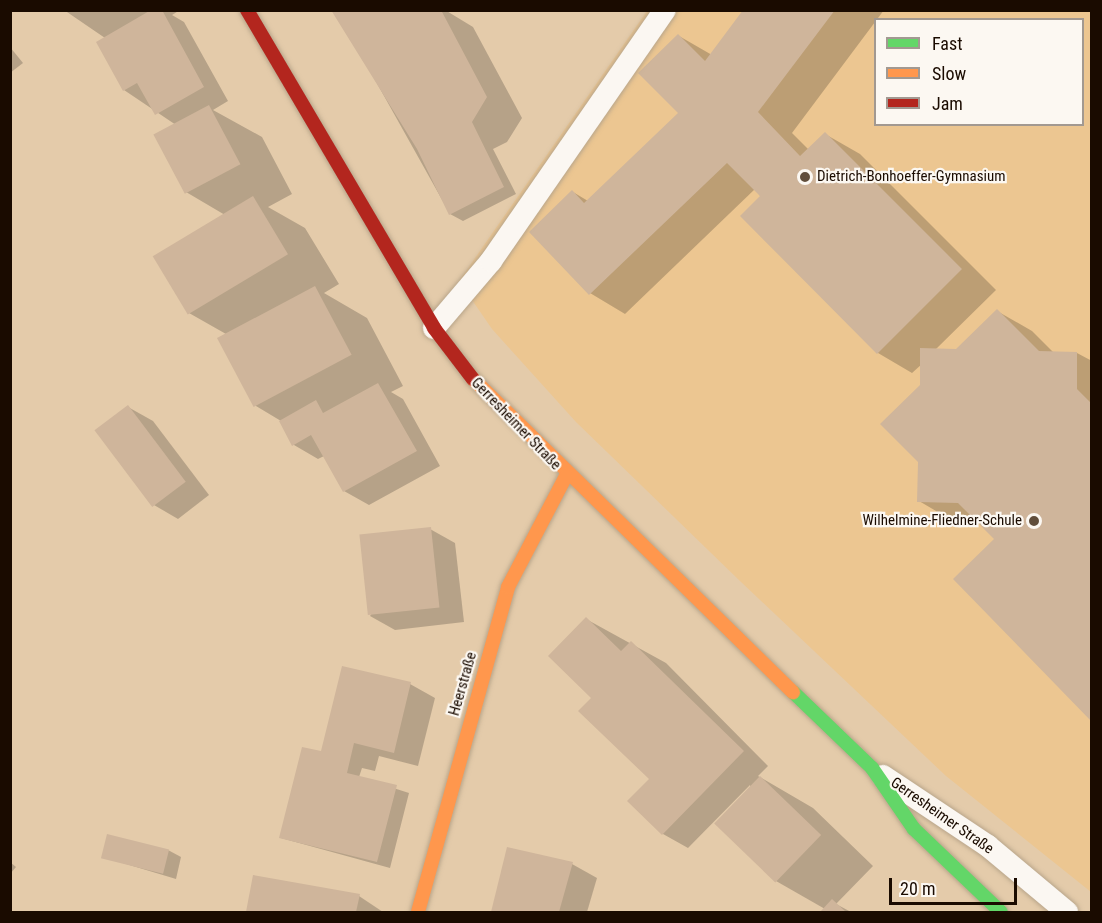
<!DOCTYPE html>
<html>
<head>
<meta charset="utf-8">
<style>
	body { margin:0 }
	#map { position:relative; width:1102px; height:923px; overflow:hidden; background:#e4cbaa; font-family:"Roboto Condensed",sans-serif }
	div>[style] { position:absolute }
	.built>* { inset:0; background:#ecc691 }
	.shadow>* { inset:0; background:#0003 }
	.building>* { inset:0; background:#cfb59b; transform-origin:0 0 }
	.roads { filter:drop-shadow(0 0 2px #b8a58a) drop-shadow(0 0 2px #b8a58a) }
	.lane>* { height:22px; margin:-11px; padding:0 11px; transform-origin:11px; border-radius:11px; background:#fbf7f2 }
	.fast>* { height:14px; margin:-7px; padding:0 7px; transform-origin:7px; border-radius:7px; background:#63d668 }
	.slow>* { height:14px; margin:-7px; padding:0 7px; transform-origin:7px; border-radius:7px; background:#ff974d }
	.jam>* { height:14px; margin:-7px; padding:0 7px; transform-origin:7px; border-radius:7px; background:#b3261e }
	.dots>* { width:16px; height:16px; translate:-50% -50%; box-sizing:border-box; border:3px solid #fcf8f2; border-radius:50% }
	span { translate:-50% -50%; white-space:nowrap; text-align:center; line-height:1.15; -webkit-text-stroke:4.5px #fcf8f2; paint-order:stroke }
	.poi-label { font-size:15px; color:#1a0b00 }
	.left { translate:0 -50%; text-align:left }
	.right { translate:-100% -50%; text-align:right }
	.street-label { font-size:15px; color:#1a0b00 }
	.frame { position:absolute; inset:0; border:12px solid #1a0b00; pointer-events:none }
	.legend { position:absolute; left:874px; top:18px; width:210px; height:108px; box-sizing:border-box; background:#fcf8f2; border:2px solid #a29991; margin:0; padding:8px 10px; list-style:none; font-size:18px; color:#1a0b00 }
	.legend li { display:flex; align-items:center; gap:12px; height:30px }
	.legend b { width:30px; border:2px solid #a29991 }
	.scale { position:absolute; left:889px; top:878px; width:128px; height:27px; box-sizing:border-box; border:3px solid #1a0b00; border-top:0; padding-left:8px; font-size:18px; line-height:21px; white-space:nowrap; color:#1a0b00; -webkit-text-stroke:4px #fcf8f2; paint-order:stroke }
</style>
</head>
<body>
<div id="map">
	<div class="built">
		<i style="clip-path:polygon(evenodd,647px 11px,1091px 11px,1091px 892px,946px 776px,740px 581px,576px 422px,492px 329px,459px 281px,647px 11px,876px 20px,1082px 20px,1082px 124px,876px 124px,876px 20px)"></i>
	</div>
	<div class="shadow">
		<i style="clip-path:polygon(64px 10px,180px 10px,172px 15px,184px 22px,228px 101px,213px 110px,262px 137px,292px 194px,268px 207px,305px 228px,339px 284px,324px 293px,367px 318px,403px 386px,391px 392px,403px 399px,440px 466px,369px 505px,344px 491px,324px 456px,318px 459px,294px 445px,281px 421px,256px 406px,219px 338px,226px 334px,189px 313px,225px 215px,186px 192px,176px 125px,124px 90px,105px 38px)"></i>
		<i style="clip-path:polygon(336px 10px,445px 10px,473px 27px,522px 118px,507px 142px,493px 149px,516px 194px,463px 221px,450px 214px)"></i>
		<i style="clip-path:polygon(745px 10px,884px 10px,792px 133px,809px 150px,825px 134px,860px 154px,996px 290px,935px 350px,957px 351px,997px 311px,1032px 331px,1054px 353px,1077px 353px,1092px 361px,1092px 720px,996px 539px,979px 522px,953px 521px,919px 501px,922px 364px,912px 373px,878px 353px,755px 189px,625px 314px,590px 293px,573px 192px,588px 201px,680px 113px,679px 36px,712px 55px)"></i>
		<i style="clip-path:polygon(10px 47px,23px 63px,10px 73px)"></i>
		<i style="clip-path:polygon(128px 407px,153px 421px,209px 495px,178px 519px,154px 505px)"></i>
		<i style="clip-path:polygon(430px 529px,455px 543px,464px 622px,395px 630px,370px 616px)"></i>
		<i style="clip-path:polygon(586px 619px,666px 663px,768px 766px,758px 776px,813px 808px,873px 866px,836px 904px,851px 912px,822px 912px,825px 909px,776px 881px,750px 785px,688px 848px,663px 834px,629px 801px,651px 779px,593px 698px)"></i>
		<i style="clip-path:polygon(410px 684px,435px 698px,418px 766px,379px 756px,375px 771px,362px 768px,359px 777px,409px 793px,390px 868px,281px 838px,322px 753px)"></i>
		<i style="clip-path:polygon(508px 849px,572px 864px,597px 878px,587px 912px,493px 912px)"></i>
		<i style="clip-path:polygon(168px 850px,181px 857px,176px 879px,103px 857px)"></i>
		<i style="clip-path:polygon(10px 862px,16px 867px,10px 874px)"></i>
		<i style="clip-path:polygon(254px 877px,359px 896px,383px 912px,247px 912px)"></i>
	</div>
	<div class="building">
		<i style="clip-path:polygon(151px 10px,162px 10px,204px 87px,155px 115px,137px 83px,123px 91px,96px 42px)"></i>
		<i style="clip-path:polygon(331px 10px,441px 10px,487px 97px,472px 122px,504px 187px,449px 215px,417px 149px)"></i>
		<i style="clip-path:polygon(743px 10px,835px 10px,758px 112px,800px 156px,825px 132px,962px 269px,877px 354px,740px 216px,760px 196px,727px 163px,589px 295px,529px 232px,572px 190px,584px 203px,678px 113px,638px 73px,678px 34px,705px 61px)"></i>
		<i style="left:209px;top:105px;width:67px;height:63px;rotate:62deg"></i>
		<i style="left:253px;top:196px;width:68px;height:117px;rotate:59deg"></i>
		<i style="left:315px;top:286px;width:78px;height:111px;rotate:62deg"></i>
		<i style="clip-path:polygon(997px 309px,1039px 351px,1077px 352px,1077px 389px,1092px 404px,1092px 722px,953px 579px,994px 539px,958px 503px,917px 502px,918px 462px,880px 424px,920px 385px,920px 348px,956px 349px)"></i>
		<i style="clip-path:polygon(378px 383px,417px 451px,343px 492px,311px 435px,292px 446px,279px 421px,316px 400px,323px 413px)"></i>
		<i style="left:128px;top:405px;width:96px;height:42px;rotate:53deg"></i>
		<i style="left:431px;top:527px;width:81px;height:72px;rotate:84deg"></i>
		<i style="clip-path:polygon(586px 617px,621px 651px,631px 641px,744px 751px,662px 835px,627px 801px,649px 779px,578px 711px,591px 698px,548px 656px)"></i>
		<i style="clip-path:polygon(342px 666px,411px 682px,394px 753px,354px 743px,347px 773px,397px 785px,377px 862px,279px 838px,302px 747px,321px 751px)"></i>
		<i style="left:760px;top:776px;width:85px;height:66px;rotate:44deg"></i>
		<i style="left:107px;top:834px;width:64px;height:25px;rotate:14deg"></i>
		<i style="clip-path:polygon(507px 847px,573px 862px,559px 912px,491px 912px)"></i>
		<i style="clip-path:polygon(253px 875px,360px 894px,356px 912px,246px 912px)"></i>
		<i style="clip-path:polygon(832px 899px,846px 912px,820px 912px)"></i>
	</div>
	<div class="roads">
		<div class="lane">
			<i style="left:434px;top:328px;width:88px;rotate:-49.6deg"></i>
			<i style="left:491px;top:261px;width:305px;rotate:-55.3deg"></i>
			<i style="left:883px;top:776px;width:126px;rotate:33.7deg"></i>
			<i style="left:988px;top:846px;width:103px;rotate:39.9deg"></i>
		</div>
		<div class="fast">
			<i style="left:793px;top:692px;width:110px;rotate:43.9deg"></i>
			<i style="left:872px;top:768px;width:74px;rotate:55.5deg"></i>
			<i style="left:914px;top:829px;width:120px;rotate:43.7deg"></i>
		</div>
		<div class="slow">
			<i style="left:473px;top:379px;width:448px;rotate:44.4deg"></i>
			<i style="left:418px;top:912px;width:337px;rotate:-74.5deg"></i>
			<i style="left:508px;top:587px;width:125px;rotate:-62.4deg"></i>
		</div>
		<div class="jam">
			<i style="left:247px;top:10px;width:369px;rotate:59.5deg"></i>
			<i style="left:434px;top:328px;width:64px;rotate:52.6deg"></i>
		</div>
	</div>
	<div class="dots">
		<i style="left:805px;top:177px;background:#614e3b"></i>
		<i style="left:1034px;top:521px;background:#614e3b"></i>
	</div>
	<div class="poi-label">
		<span class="left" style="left:817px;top:177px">Dietrich-Bonhoeffer-Gymnasium</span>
		<span class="right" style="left:1022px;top:521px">Wilhelmine-Fliedner-Schule</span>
	</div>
	<div class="street-label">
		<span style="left:516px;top:424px;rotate:46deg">Gerresheimer Straße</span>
		<span style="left:463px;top:684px;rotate:-74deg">Heerstraße</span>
		<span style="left:942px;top:816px;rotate:35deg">Gerresheimer Straße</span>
	</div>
	<div class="frame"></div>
	<ul class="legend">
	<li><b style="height:8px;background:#63d668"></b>Fast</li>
	<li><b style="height:8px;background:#ff974d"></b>Slow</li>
	<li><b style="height:8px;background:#b3261e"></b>Jam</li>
	</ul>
	<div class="scale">20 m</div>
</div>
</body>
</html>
